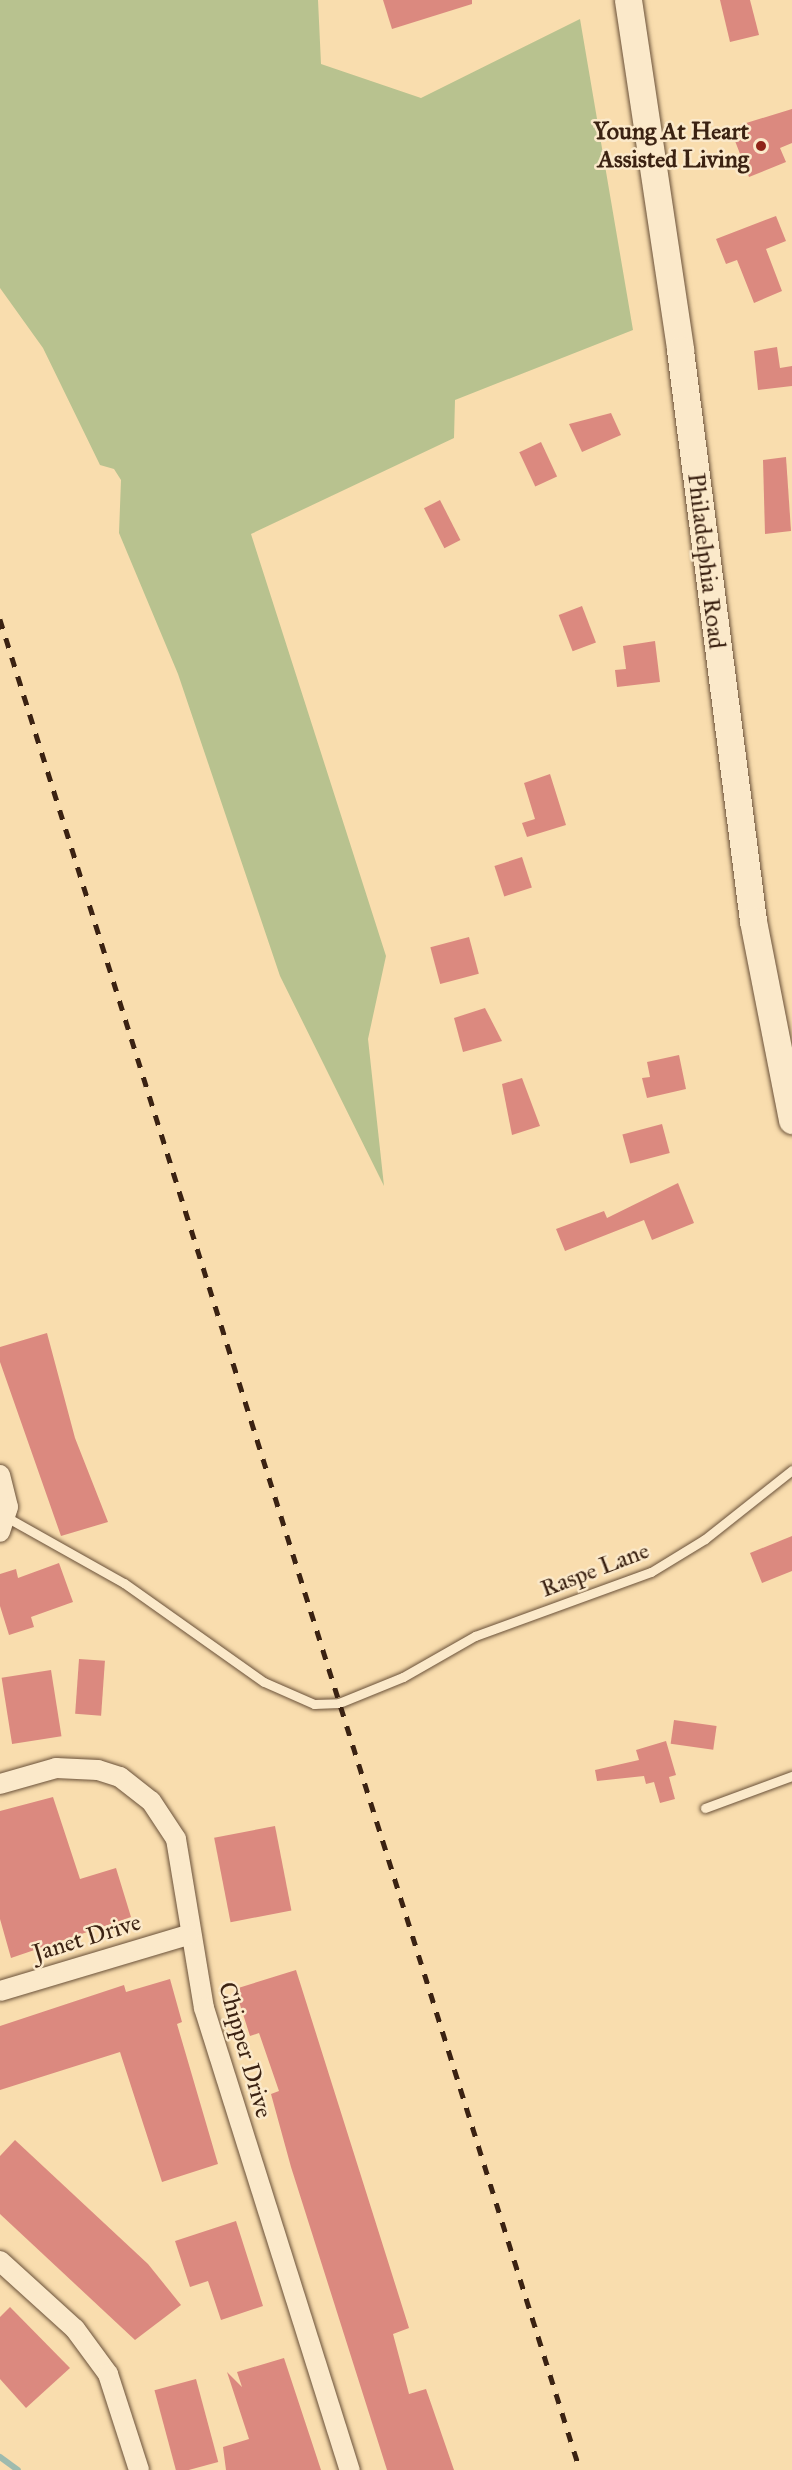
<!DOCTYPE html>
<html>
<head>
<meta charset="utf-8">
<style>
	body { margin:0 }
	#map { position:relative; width:792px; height:2470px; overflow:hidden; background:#f9ddae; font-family:"IM FELL Great Primer",serif }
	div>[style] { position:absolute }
	.green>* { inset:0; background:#b8c28f }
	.stream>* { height:6px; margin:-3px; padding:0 3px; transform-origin:3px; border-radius:3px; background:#9ebbae }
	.building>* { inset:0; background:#db897f; transform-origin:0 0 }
	.roads { filter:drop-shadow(0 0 2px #6a5139) drop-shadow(0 0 2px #6a5139) }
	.lane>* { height:9px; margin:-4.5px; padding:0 4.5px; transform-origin:4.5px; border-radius:4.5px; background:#fbe9ca }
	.street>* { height:20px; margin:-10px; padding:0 10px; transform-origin:10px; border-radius:10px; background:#fbe9ca }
	.secondary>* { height:27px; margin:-13.5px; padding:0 13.5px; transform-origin:13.5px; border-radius:13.5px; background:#fbe9ca }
	.rail>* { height:4.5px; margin-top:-2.25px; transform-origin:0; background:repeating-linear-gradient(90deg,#3b2212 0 10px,transparent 0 20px) }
	.dots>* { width:16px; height:16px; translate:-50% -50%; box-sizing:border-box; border:3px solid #fbe9ca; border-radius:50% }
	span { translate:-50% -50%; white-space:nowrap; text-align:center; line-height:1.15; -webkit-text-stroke:5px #fbe9ca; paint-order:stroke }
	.poi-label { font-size:24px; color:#3b2212; font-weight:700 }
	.right { translate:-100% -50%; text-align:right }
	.street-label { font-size:24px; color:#3b2212 }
</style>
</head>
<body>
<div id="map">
	<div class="green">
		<i style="clip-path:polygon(0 0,318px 0,321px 64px,421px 98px,580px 19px,633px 330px,455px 400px,454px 438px,251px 534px,386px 956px,368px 1039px,384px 1186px,280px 976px,178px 674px,119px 533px,121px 480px,114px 469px,100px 465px,43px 348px,0 288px)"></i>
	</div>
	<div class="stream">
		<i style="left:0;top:2457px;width:22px;rotate:36deg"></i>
	</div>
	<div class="building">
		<i style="clip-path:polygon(383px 0,472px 0,472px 4px,392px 29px)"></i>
		<i style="clip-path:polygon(720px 0,750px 0,759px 35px,730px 42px)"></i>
		<i style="clip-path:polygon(792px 109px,792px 143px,780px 148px,786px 162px,749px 177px,730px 128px)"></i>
		<i style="clip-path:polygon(776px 216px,786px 241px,766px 249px,782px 291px,754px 303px,737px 260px,726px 264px,716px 239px)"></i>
		<i style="clip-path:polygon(777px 347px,780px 368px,792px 366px,792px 386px,758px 390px,754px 351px)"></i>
		<i style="clip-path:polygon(611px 413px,621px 435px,582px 452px,569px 424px)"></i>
		<i style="left:541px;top:442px;width:38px;height:24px;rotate:65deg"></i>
		<i style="clip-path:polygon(786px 457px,791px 531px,765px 534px,763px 460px)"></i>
		<i style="left:440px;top:500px;width:45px;height:18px;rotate:63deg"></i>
		<i style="left:582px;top:606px;width:39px;height:25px;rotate:69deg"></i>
		<i style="clip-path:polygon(655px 641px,660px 682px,617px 687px,615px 670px,626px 669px,623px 646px)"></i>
		<i style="clip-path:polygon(550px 774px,566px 825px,527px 837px,522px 823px,535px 819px,524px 783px)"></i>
		<i style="left:522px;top:857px;width:32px;height:29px;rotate:72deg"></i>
		<i style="left:469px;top:937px;width:38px;height:40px;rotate:75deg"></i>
		<i style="clip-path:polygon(485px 1008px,502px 1041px,463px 1052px,454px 1018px)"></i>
		<i style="clip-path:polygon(679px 1055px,686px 1089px,647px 1098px,642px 1078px,650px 1077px,647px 1062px)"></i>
		<i style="clip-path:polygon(522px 1078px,540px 1126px,512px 1135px,502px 1084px)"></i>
		<i style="left:662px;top:1124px;width:30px;height:41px;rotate:75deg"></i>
		<i style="clip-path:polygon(678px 1183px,694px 1223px,652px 1240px,644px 1220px,565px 1251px,556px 1229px,604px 1211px,607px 1218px)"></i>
		<i style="clip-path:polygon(47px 1333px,75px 1438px,108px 1522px,61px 1536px,0 1362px,0 1347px)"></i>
		<i style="clip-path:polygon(792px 1536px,792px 1571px,762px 1583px,750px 1553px)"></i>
		<i style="clip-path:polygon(59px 1563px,73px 1602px,31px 1617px,34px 1627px,9px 1635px,0 1606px,0 1574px,16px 1569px,18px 1578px)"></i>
		<i style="left:79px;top:1659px;width:26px;height:55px;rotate:4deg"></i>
		<i style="left:51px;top:1670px;width:67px;height:50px;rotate:81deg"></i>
		<i style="left:674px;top:1720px;width:43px;height:24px;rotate:8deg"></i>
		<i style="clip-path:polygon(666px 1741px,676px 1775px,669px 1777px,675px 1799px,660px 1803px,654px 1782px,646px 1784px,644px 1776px,597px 1781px,595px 1770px,639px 1760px,636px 1750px)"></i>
		<i style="clip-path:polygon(53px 1797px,80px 1879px,116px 1868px,131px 1917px,11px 1958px,0 1919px,0 1811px)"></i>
		<i style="left:275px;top:1826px;width:86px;height:62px;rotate:79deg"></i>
		<i style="clip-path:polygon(296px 1970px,409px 2328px,393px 2334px,409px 2394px,426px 2389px,454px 2470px,387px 2470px,291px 2167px,271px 2094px,279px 2091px,259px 2033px,250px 2036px,235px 1989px)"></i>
		<i style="clip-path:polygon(170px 1979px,182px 2022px,177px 2024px,218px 2164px,162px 2182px,120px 2052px,0 2090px,0 2026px,124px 1985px,126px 1992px)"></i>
		<i style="clip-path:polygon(15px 2140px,148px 2264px,181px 2305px,135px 2340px,0 2214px,0 2156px)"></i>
		<i style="clip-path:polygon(236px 2221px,263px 2306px,221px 2320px,208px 2281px,190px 2287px,175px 2241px)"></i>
		<i style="clip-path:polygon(10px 2307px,70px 2368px,26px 2408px,0 2379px,0 2317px)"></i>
		<i style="clip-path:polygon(284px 2358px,321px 2470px,226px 2470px,223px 2447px,249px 2439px,227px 2372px,242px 2387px,237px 2372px)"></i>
		<i style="left:196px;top:2379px;width:86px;height:43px;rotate:75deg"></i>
	</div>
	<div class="roads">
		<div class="lane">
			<i style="left:8px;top:1518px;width:133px;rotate:29.3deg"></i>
			<i style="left:124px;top:1583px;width:171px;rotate:35.3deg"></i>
			<i style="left:264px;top:1682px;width:55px;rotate:23.7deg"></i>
			<i style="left:314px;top:1704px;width:25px;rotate:-2deg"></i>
			<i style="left:339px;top:1703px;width:69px;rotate:-22.1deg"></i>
			<i style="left:403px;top:1677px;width:83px;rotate:-29.7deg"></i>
			<i style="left:475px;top:1636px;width:187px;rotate:-20deg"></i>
			<i style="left:651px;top:1572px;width:63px;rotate:-31.4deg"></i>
			<i style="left:705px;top:1539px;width:111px;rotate:-38.4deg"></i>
			<i style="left:705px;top:1808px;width:93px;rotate:-20.2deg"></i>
		</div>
		<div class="street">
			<i style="left:0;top:1475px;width:33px;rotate:76deg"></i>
			<i style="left:8px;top:1507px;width:26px;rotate:108deg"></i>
			<i style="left:0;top:1784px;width:58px;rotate:-15.9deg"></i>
			<i style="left:56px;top:1768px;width:42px;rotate:2.7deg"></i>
			<i style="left:98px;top:1770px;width:23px;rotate:18deg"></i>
			<i style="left:120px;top:1777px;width:39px;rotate:38deg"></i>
			<i style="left:151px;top:1801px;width:45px;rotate:56.7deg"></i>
			<i style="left:176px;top:1839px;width:171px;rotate:80.6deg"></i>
			<i style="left:204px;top:2008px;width:485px;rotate:72.5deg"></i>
			<i style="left:0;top:1991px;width:196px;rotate:-16.6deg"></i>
			<i style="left:0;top:2261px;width:101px;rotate:42.2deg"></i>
			<i style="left:75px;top:2329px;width:56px;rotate:53.7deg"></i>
			<i style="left:108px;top:2374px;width:101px;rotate:72.1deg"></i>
		</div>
		<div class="secondary">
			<i style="left:628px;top:0;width:354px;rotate:81.5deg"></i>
			<i style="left:680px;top:350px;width:576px;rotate:82.71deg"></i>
			<i style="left:753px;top:921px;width:203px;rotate:78.9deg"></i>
		</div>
	</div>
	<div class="rail">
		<i style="left:0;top:619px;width:1940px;rotate:72.6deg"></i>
	</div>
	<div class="dots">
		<i style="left:761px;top:146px;background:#8f2418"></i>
	</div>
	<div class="poi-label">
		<span class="right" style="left:749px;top:146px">Young At Heart<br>Assisted Living</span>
	</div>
	<div class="street-label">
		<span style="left:706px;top:561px;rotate:83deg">Philadelphia Road</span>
		<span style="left:595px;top:1570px;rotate:-21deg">Raspe Lane</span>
		<span style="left:87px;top:1938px;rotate:-17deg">Janet Drive</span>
		<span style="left:245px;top:2050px;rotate:74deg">Chipper Drive</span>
	</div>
</div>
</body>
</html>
